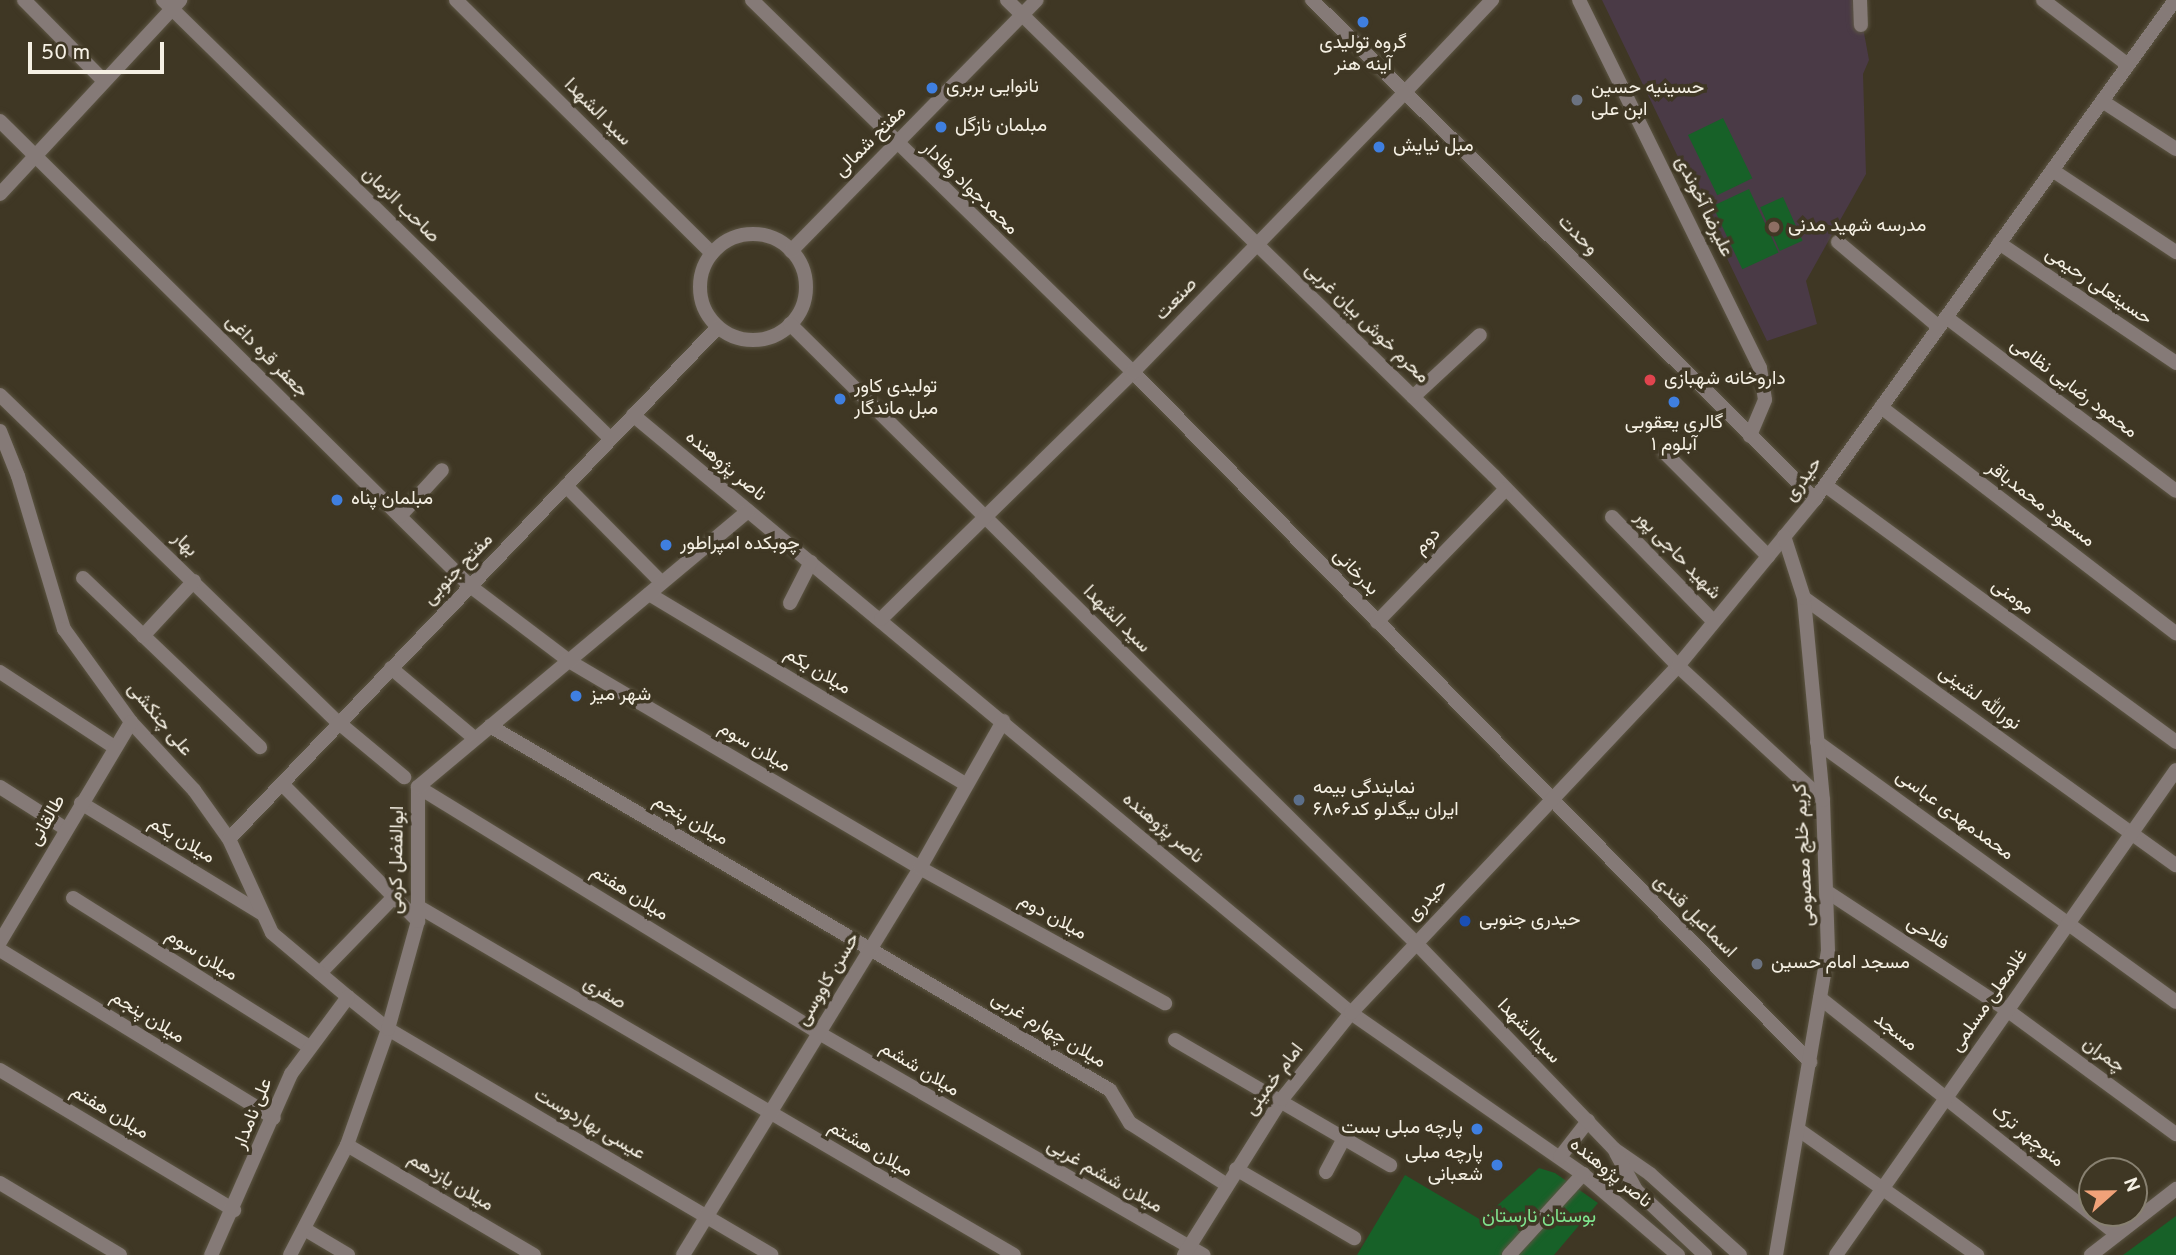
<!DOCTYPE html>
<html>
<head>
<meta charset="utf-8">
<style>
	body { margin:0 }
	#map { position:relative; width:2176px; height:1255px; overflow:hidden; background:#3f3724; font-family:Overpass,Vazirmatn,sans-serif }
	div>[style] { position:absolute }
	.education>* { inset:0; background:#4a3a46 }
	.green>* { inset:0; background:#176128; transform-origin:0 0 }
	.roads { filter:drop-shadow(0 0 2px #5c5543) drop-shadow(0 0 2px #5c5543) }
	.minor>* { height:14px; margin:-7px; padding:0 7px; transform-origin:7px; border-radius:7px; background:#857a77 }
	.tertiary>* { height:14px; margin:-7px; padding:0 7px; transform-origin:7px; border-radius:7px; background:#857a77 }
	.tertiary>.ring { margin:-7px; padding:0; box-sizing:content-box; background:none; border:14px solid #857a77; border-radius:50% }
	.dots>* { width:19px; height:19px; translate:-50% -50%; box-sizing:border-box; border:4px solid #3f3724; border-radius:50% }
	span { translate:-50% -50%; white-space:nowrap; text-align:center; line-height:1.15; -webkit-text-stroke:7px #3f3724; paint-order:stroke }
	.poi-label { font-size:19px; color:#f5f0e4 }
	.left { translate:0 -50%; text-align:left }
	.right { translate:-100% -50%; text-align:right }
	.street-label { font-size:19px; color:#f5f0e4 }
	.park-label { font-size:19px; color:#7fe58e }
	.north { position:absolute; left:2078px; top:1157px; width:70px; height:70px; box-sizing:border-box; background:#3f3724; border:2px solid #888171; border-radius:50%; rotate:69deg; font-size:19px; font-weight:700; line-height:28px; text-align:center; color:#f5f0e4 }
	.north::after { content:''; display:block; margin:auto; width:24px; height:32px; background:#f0a279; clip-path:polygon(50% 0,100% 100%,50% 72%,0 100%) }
	.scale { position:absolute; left:28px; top:42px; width:136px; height:32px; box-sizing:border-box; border:4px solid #f5f0e4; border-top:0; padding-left:9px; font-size:21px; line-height:24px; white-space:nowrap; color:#f5f0e4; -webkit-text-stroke:5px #3f3724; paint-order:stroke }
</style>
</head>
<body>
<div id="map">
	<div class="education">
		<i style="clip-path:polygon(1602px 0,1858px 0,1869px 60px,1863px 74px,1866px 174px,1806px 281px,1817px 324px,1767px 341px)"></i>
	</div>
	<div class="green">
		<i style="left:1723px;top:118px;width:67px;height:39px;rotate:64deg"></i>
		<i style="left:1749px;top:189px;width:70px;height:40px;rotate:65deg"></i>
		<i style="left:1783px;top:197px;width:48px;height:25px;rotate:66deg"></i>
		<i style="clip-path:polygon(1539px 1168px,1555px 1173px,1598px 1203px,1554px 1255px,1357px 1255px,1405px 1175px,1481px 1220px)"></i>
		<i style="clip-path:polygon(2176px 1216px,2176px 1255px,2123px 1255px)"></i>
	</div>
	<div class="roads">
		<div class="minor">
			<i style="left:24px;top:0;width:114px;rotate:45.4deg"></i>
			<i style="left:163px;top:0;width:626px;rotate:44.42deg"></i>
			<i style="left:752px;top:0;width:532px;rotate:44.32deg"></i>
			<i style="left:1133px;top:372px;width:967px;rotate:45.54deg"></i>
			<i style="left:1007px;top:0;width:681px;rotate:44.35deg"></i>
			<i style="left:1494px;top:476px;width:264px;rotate:45.9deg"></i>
			<i style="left:1678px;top:666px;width:197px;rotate:42.7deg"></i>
			<i style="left:1579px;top:0;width:410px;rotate:63.8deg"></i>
			<i style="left:1760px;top:368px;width:32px;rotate:81deg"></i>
			<i style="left:1765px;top:400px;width:39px;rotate:113deg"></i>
			<i style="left:1860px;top:0;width:25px;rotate:88deg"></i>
			<i style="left:2043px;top:0;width:107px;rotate:37.4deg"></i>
			<i style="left:1405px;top:92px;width:127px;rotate:-46.6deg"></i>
			<i style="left:2102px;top:101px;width:88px;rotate:33deg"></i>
			<i style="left:0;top:121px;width:661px;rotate:44.69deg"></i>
			<i style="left:470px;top:586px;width:124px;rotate:37.1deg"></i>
			<i style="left:569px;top:661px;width:407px;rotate:30.5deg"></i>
			<i style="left:920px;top:868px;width:280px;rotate:28.9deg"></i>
			<i style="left:2052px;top:170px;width:149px;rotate:33.5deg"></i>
			<i style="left:1838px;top:242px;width:132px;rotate:40.1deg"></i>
			<i style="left:1999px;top:243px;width:214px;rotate:34.1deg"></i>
			<i style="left:1946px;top:317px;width:288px;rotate:37.1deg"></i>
			<i style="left:0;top:395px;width:472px;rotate:44.1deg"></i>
			<i style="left:339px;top:723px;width:85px;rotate:39.7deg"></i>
			<i style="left:1413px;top:397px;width:91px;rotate:-42.8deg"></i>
			<i style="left:1881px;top:407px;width:372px;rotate:37.5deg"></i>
			<i style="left:633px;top:415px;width:934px;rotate:39.79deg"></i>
			<i style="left:1351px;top:1013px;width:282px;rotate:34.8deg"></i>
			<i style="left:1583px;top:1174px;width:125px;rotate:40.5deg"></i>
			<i style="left:1665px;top:453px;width:146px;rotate:45deg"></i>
			<i style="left:1825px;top:485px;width:435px;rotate:36.2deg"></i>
			<i style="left:566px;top:486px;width:136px;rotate:45.3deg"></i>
			<i style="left:400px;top:516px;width:62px;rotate:-47.6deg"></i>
			<i style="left:1612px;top:517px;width:146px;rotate:45.8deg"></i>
			<i style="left:83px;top:578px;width:245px;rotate:43.7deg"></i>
			<i style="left:649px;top:594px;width:369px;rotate:31deg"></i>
			<i style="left:1804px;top:598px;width:458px;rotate:35.7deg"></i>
			<i style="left:790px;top:603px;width:46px;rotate:-62.9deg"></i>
			<i style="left:1377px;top:622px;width:185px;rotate:-45.9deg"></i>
			<i style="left:143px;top:636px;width:75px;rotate:-47.2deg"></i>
			<i style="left:391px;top:668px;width:109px;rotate:40.1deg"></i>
			<i style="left:0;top:672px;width:136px;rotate:33.3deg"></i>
			<i style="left:490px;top:726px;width:719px;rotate:30.42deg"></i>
			<i style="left:1110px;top:1090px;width:39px;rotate:59deg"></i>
			<i style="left:1130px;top:1123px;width:115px;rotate:32.6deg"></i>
			<i style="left:1817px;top:742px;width:443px;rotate:35.9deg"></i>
			<i style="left:283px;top:785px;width:192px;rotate:45.2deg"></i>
			<i style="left:0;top:787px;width:78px;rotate:32.5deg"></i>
			<i style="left:418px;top:787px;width:470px;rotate:31.5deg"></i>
			<i style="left:819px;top:1033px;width:444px;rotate:30deg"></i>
			<i style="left:81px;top:803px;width:211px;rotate:31.4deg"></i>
			<i style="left:1826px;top:891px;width:217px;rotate:33.3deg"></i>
			<i style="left:2007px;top:1010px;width:210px;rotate:36.3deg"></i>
			<i style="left:73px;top:898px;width:278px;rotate:32.2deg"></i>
			<i style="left:419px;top:907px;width:689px;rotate:30.32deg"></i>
			<i style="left:0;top:950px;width:321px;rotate:31.5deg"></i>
			<i style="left:320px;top:973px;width:105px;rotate:-45.8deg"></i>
			<i style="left:348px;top:997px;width:51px;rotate:38.7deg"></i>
			<i style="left:388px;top:1029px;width:445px;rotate:30.5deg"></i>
			<i style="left:1820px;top:998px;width:379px;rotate:38.5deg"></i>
			<i style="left:1175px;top:1040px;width:249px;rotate:30.2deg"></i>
			<i style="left:0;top:1070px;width:273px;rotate:30.9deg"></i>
			<i style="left:1799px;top:1130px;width:218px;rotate:35.1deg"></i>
			<i style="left:347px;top:1145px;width:217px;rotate:30.5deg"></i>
			<i style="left:1560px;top:1157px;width:46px;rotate:-52.1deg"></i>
			<i style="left:1236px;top:1169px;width:137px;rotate:30.3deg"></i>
			<i style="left:1326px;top:1172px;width:40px;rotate:-62deg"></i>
			<i style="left:0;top:1183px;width:140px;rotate:31deg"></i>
			<i style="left:306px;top:1230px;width:49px;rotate:30.8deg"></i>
			<i style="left:290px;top:1255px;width:124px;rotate:-62.6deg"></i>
			<i style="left:347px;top:1145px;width:123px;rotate:-70.5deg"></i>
			<i style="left:388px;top:1029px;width:112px;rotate:-74.5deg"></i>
			<i style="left:418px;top:921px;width:134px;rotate:-90deg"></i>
			<i style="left:418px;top:787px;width:430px;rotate:-39.9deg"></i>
			<i style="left:1509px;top:1255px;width:110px;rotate:-47.6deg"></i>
			<i style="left:1836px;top:1255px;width:592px;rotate:-54.97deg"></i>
			<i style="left:2091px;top:1255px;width:108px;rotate:-37.8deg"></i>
		</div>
		<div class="tertiary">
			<i style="left:456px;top:0;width:360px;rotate:44.7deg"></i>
			<i style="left:1312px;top:0;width:709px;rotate:44.77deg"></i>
			<i style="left:0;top:194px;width:265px;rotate:-47.1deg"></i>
			<i class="ring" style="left:700px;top:234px;width:92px;height:92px"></i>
			<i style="left:791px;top:251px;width:351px;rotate:-45.6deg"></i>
			<i style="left:790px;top:324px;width:879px;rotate:44.68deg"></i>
			<i style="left:1415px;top:942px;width:287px;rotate:46.1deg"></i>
			<i style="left:1614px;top:1149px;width:44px;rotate:34.8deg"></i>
			<i style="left:1650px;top:1174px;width:121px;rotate:42deg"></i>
			<i style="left:0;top:431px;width:48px;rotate:68.2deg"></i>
			<i style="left:18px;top:476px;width:160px;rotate:73.3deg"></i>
			<i style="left:64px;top:629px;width:115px;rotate:54.2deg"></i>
			<i style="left:131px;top:722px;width:93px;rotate:47.2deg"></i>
			<i style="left:194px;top:790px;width:60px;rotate:54.5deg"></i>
			<i style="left:229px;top:839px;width:103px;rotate:65.4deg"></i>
			<i style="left:272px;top:933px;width:99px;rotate:40.1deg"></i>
			<i style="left:348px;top:997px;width:96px;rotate:126.5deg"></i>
			<i style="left:291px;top:1074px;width:198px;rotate:113.8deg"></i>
			<i style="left:881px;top:619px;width:353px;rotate:-44.4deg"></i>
			<i style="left:1133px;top:372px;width:390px;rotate:-45.8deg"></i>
			<i style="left:229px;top:839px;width:708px;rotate:-46.32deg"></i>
			<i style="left:0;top:942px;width:256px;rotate:-59.2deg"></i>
			<i style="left:1616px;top:1153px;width:42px;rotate:61.6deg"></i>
			<i style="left:1636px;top:1190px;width:95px;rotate:43.3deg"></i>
			<i style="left:683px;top:1255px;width:454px;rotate:-58.5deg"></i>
			<i style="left:920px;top:868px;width:169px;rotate:-60.5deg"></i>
			<i style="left:1184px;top:1255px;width:184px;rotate:-57.9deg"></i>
			<i style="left:1282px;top:1099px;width:110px;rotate:-51.3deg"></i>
			<i style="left:1351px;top:1013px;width:477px;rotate:-46.7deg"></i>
			<i style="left:1678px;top:666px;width:216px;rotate:-50.6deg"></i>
			<i style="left:1815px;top:499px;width:615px;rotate:-54.19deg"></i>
			<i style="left:1776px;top:1255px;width:308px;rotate:-80.3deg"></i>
			<i style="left:1828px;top:951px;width:151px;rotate:-91.9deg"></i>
			<i style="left:1823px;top:800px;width:203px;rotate:-95.4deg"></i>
			<i style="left:1804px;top:598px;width:65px;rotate:-107.9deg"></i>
		</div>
	</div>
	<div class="dots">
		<i style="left:1363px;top:22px;background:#3f7fe0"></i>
		<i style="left:932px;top:88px;background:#3f7fe0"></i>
		<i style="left:1577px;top:100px;background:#6b7280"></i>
		<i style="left:941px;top:127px;background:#3f7fe0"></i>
		<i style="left:1379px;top:147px;background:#3f7fe0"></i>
		<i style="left:1774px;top:227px;background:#8d6e63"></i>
		<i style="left:1650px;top:380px;background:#e0444e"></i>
		<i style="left:840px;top:399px;background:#3f7fe0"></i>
		<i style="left:1674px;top:402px;background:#3f7fe0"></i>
		<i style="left:337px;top:500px;background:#3f7fe0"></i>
		<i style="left:666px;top:545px;background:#3f7fe0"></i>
		<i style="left:576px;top:696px;background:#3f7fe0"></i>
		<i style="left:1299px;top:800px;background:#5c6f8a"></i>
		<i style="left:1465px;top:921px;background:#1a4fb4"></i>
		<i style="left:1757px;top:964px;background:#6b7280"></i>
		<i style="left:1477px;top:1129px;background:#3f7fe0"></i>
		<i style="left:1497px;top:1165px;background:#3f7fe0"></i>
	</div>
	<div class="poi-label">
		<span style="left:1363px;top:55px">گروه تولیدی<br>آینه هنر</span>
		<span class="left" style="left:946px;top:88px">نانوایی بربری</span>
		<span class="left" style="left:1591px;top:100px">حسینیه حسین<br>ابن علی</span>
		<span class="left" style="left:955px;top:127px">مبلمان نازگل</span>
		<span class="left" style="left:1393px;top:147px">مبل نیایش</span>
		<span class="left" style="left:1788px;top:227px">مدرسه شهید مدنی</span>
		<span class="left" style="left:1664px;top:380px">داروخانه شهبازی</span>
		<span class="left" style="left:854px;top:399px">تولیدی کاور<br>مبل ماندگار</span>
		<span style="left:1674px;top:435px">گالری یعقوبی<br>آبلوم ۱</span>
		<span class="left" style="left:351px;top:500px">مبلمان پناه</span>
		<span class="left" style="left:680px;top:545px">چوبکده امپراطور</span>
		<span class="left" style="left:590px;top:696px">شهر میز</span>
		<span class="left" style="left:1313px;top:800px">نمایندگی بیمه<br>ایران بیگدلو کد۶۸۰۶</span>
		<span class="left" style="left:1479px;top:921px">حیدری جنوبی</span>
		<span class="left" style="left:1771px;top:964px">مسجد امام حسین</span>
		<span class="right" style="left:1463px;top:1129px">پارچه مبلی بست</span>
		<span class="right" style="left:1483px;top:1165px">پارچه مبلی<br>شعبانی</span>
	</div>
	<div class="street-label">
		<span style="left:597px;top:113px;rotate:45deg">سید الشهدا</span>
		<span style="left:871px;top:142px;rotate:-45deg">مفتح شمالی</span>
		<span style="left:969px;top:189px;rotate:44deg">محمدجواد وفادار</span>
		<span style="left:400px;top:206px;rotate:44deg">صاحب الزمان</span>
		<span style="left:1703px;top:207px;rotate:64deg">علیرضا آخوندی</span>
		<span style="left:1577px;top:236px;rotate:45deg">وحدت</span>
		<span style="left:2098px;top:287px;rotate:34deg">حسینعلی رحیمی</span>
		<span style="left:1177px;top:300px;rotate:-46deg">صنعت</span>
		<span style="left:1366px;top:324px;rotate:44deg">محرم خوش بیان غربی</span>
		<span style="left:266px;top:357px;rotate:45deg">جعفر قره داغی</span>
		<span style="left:2073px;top:389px;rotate:37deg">محمود رضایی نظامی</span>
		<span style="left:725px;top:467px;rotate:40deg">ناصر پژوهنده</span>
		<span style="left:1804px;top:480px;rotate:-53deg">حیدری</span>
		<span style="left:2040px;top:505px;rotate:37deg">مسعود محمدباقر</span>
		<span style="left:1428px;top:542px;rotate:-46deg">دوم</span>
		<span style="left:184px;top:545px;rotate:44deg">بهار</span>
		<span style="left:1677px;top:556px;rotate:46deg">شهید حاجی پور</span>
		<span style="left:459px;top:570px;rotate:-46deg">مفتح جنوبی</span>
		<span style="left:1355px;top:573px;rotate:46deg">بدرخانی</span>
		<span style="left:2012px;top:598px;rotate:36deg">مومنی</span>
		<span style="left:1116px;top:620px;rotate:45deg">سید الشهدا</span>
		<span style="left:817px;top:672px;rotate:31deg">میلان یکم</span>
		<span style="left:1979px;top:699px;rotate:36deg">نورالله لشینی</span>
		<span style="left:159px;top:720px;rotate:50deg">علی چنکشی</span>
		<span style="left:754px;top:748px;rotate:31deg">میلان سوم</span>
		<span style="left:1954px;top:816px;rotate:36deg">محمدمهدی عباسی</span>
		<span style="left:48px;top:821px;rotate:-60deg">طالقانی</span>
		<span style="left:690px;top:821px;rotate:30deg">میلان پنجم</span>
		<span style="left:1162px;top:829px;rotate:40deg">ناصر پژوهنده</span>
		<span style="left:181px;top:841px;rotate:31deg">میلان یکم</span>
		<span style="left:1805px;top:855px;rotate:-93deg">کریم خلج معصومی</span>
		<span style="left:398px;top:860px;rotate:-89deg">ابوالفضل کرمی</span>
		<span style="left:629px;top:894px;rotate:32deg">میلان هفتم</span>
		<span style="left:1428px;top:901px;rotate:-46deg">حیدری</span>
		<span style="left:1694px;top:917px;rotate:45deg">اسماعیل قندی</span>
		<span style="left:1052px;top:918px;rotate:29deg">میلان دوم</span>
		<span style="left:1927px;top:934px;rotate:33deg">فلاحی</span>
		<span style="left:201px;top:956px;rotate:32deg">میلان سوم</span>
		<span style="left:829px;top:980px;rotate:-59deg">حسن کاووسی</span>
		<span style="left:604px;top:994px;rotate:31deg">صفری</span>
		<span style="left:1990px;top:1001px;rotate:-55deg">غلامعلی مسلمی</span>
		<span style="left:147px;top:1018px;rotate:32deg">میلان پنجم</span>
		<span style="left:1048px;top:1031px;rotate:31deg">میلان چهارم غربی</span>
		<span style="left:1528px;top:1032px;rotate:46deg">سیدالشهدا</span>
		<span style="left:1895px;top:1033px;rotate:38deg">مسجد</span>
		<span style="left:2103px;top:1056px;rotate:36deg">چمران</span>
		<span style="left:919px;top:1070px;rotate:31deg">میلان ششم</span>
		<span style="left:1275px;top:1080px;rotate:-53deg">امام خمینی</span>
		<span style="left:109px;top:1113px;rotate:31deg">میلان هفتم</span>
		<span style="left:254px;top:1114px;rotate:-68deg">علی نامدار</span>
		<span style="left:589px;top:1125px;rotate:30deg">عیسی بهاردوست</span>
		<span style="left:2027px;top:1137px;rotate:39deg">منوچهر ترک</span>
		<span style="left:870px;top:1150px;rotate:30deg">میلان هشتم</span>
		<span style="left:1610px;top:1174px;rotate:39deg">ناصر پژوهنده</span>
		<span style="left:1104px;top:1177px;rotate:30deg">میلان ششم غربی</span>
		<span style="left:450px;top:1183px;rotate:31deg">میلان یازدهم</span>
	</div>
	<div class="park-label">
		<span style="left:1539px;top:1218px">بوستان نارستان</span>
	</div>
	<div class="north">N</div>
	<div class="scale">50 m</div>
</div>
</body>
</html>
